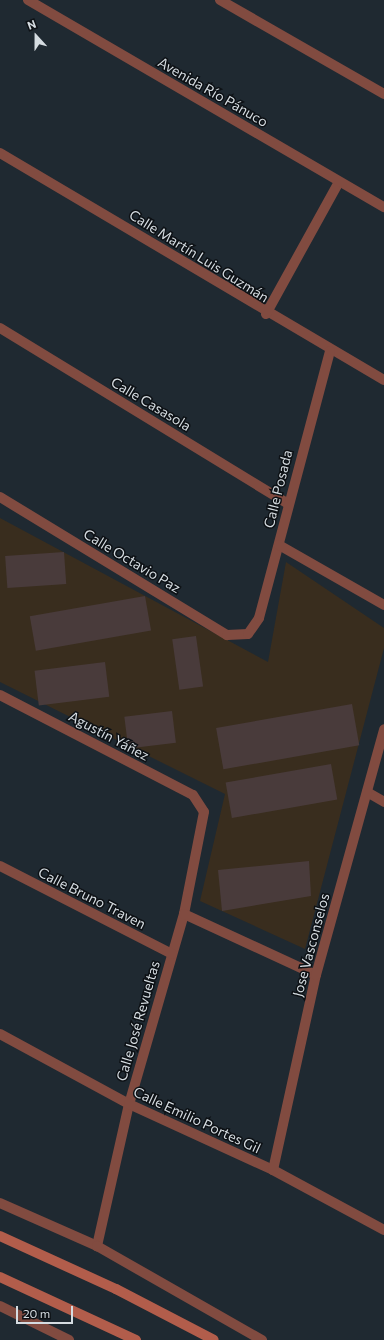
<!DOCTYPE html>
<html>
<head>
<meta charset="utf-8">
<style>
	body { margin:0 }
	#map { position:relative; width:384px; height:1340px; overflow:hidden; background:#1f2931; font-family:Commissioner,sans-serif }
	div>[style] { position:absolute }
	.education>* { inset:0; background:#392d1e }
	.building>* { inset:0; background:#493b3b; transform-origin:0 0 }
	.minor>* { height:10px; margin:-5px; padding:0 5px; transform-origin:5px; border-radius:5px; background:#814b40 }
	.tertiary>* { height:10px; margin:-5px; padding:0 5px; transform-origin:5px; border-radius:5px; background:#814b40 }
	.secondary>* { height:10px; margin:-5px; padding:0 5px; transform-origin:5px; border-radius:5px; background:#b25d4b }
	span { translate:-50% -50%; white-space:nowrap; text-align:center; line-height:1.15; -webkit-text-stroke:3px #0d1115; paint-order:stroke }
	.street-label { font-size:14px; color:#d5dce1 }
	.north { position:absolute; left:16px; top:16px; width:40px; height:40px; -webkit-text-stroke:3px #0d1115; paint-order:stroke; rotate:339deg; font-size:11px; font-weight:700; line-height:16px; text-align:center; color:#d5dce1 }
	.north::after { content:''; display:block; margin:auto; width:14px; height:18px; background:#d5dce1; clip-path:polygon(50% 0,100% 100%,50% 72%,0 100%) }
	.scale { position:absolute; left:16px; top:1306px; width:57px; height:18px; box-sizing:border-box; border:2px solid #d5dce1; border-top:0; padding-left:5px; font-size:12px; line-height:14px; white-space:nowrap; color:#d5dce1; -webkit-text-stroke:3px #0d1115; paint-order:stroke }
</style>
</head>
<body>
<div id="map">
	<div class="education">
		<i style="clip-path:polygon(0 518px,268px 662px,286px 562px,384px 628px,384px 648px,305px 949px,200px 901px,225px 794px,0 682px)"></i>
	</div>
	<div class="building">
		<i style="left:64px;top:552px;width:32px;height:59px;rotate:86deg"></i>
		<i style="left:145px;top:596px;width:35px;height:117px;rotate:80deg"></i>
		<i style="left:196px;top:636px;width:51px;height:24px;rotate:82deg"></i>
		<i style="left:105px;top:662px;width:35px;height:71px;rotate:83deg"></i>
		<i style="left:352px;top:704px;width:42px;height:138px;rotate:80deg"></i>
		<i style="left:172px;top:711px;width:32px;height:48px;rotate:83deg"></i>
		<i style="left:331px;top:764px;width:36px;height:107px;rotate:80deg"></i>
		<i style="clip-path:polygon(309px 861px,311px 896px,222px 911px,218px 870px)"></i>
	</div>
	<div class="minor">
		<i style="left:220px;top:0;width:189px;rotate:29.8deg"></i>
		<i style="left:0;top:153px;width:446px;rotate:30.6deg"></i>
		<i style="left:266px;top:314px;width:151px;rotate:-61.1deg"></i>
		<i style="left:0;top:328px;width:336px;rotate:31.4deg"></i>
		<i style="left:0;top:497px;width:266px;rotate:31.3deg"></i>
		<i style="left:227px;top:635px;width:21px;rotate:-3deg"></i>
		<i style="left:248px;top:634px;width:19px;rotate:-55deg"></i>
		<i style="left:259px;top:618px;width:276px;rotate:-75.1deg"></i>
		<i style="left:279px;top:545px;width:121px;rotate:29.7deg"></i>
		<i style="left:0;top:695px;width:217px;rotate:27.4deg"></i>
		<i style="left:193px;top:795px;width:20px;rotate:57deg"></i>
		<i style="left:204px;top:812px;width:104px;rotate:101.1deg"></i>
		<i style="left:184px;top:914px;width:198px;rotate:106.1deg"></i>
		<i style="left:129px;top:1104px;width:146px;rotate:102.7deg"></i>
		<i style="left:367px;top:792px;width:20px;rotate:30deg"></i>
		<i style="left:0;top:866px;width:193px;rotate:27.1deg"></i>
		<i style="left:184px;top:914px;width:145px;rotate:24.8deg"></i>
		<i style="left:0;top:1034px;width:147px;rotate:28.5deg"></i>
		<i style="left:129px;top:1104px;width:158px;rotate:24.6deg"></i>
		<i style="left:273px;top:1170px;width:126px;rotate:28.4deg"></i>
		<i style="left:273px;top:1170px;width:200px;rotate:-77.6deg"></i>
		<i style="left:316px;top:975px;width:255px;rotate:-74.5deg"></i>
	</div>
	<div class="tertiary">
		<i style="left:28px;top:0;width:412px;rotate:30.2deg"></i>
		<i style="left:0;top:1203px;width:106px;rotate:23.9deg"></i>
		<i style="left:97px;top:1246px;width:190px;rotate:29.7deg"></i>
		<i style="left:0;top:1306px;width:77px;rotate:26.2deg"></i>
	</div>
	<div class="secondary">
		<i style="left:0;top:1236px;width:128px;rotate:24.6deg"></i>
		<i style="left:116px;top:1289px;width:110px;rotate:27.5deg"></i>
		<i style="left:0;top:1277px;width:150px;rotate:24.9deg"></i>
	</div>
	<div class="street-label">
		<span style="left:213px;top:92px;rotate:30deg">Avenida Río Pánuco</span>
		<span style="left:199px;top:256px;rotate:32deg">Calle Martín Luis Guzmán</span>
		<span style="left:151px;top:404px;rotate:31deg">Calle Casasola</span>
		<span style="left:278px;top:489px;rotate:-76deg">Calle Posada</span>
		<span style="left:132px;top:561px;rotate:31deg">Calle Octavio Paz</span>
		<span style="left:109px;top:736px;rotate:28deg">Agustín Yáñez</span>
		<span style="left:92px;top:898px;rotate:27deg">Calle Bruno Traven</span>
		<span style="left:311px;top:945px;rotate:-75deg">Jose Vasconselos</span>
		<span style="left:138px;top:1021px;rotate:-74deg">Calle José Revueltas</span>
		<span style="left:197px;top:1120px;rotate:25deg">Calle Emilio Portes Gil</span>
	</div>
	<div class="north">N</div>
	<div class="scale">20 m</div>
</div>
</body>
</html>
